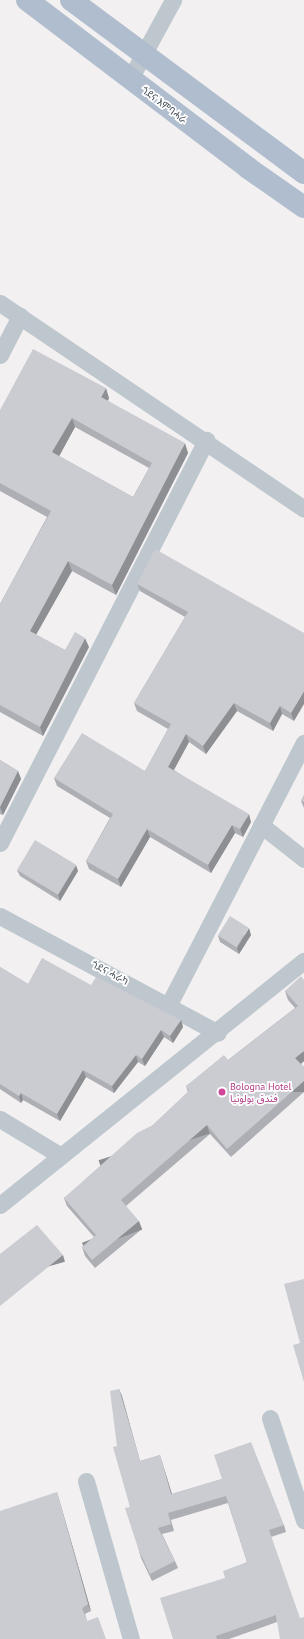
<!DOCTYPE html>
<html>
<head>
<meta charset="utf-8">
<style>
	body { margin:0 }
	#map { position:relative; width:304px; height:1639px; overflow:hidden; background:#f2f0f0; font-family:"PT Sans","Noto Sans Arabic","Noto Sans Ethiopic",sans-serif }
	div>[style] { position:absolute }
	.minor>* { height:17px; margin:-8.5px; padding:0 8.5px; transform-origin:8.5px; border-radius:8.5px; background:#bec6ce }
	.primary>* { height:22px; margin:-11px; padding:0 11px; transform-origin:11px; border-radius:11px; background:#b0bdce }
	.wall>* { inset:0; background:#aeafb5 }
	.shaded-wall>* { inset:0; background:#8d8f93; transform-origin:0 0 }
	.building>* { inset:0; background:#caccd2; transform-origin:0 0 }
	.dots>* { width:11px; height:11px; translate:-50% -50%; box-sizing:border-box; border:2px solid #fff; border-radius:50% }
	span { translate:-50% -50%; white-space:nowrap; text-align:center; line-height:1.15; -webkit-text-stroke:3.5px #fff; paint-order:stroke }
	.street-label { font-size:10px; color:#48525d }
	.hotel-label { font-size:10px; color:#b23c85 }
	.left { translate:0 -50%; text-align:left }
</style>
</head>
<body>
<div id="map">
	<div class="minor">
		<i style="left:130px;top:79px;width:90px;rotate:-61.4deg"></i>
		<i style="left:0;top:303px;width:367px;rotate:34.1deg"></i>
		<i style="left:0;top:355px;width:44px;rotate:-62.9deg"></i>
		<i style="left:261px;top:825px;width:55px;rotate:38.3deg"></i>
		<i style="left:0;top:843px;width:453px;rotate:-62.9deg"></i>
		<i style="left:0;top:916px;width:247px;rotate:28.2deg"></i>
		<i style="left:169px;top:1004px;width:294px;rotate:-62.7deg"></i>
		<i style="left:0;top:1119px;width:71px;rotate:31.2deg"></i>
		<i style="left:0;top:1205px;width:390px;rotate:-38.8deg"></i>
		<i style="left:270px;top:1418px;width:108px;rotate:71.6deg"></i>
		<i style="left:86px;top:1481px;width:164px;rotate:74.1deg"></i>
	</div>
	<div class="primary">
		<i style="left:27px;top:0;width:278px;rotate:37.2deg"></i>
		<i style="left:248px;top:168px;width:68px;rotate:34.9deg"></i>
		<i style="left:71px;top:0;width:290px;rotate:36.6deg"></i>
	</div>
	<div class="wall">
		<i style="clip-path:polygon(evenodd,109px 398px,108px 401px,188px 453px,116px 595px,72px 571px,36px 635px,65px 650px,89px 647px,43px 736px,0 712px,0 604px,47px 517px,0 491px,0 410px,109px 398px,75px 427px,149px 468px,133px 497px,59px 456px,75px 427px)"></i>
		<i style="clip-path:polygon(137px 584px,304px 633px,294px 721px,282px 714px,273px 731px,237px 711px,206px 754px,189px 742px,174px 770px,251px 822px,243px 837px,235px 833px,211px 873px,150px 837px,121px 887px,89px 869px,86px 861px,110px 818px,57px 786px,54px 778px,145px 771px,168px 729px,137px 711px,134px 703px,185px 617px,140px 591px)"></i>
		<i style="clip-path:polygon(0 760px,18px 771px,21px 779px,3px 815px,0 814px)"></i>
		<i style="clip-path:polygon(304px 795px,304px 808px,301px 801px)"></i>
		<i style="clip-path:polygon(17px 870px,78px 871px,60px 901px,20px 876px)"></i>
		<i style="clip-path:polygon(251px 935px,239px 954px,220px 942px,218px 936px)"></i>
		<i style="clip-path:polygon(0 967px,28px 984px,91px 985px,181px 1020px,183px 1027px,173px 1043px,164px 1037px,145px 1066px,138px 1062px,114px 1093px,86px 1077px,60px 1121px,23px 1100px,21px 1103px,0 1089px)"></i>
		<i style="clip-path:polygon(304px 980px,304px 1061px,301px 1064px,304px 1067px,304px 1092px,231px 1157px,210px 1134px,126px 1206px,142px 1229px,95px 1268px,85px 1256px,82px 1247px,94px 1237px,67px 1206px,64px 1198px,153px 1125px,188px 1092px,186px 1086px,228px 1060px,295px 1008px,288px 1000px,285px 991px)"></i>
		<i style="clip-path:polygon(119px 1389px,140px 1461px,160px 1455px,172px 1494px,222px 1479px,284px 1525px,286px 1532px,271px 1537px,277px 1622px,229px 1639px,173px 1639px,225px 1578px,247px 1562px,228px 1503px,171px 1520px,174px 1531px,162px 1534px,175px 1561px,178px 1568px,152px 1581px,141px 1558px,139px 1551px,130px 1507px,117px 1446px)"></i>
		<i style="clip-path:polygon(57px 1492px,91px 1611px,85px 1614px,87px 1621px,0 1639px)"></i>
	</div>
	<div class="shaded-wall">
		<i style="clip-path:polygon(106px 388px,109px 398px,104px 407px,101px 397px)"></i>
		<i style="clip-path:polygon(72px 418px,75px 427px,56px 462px,52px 452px)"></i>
		<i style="clip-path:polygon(185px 443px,188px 453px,116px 595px,112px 585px)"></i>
		<i style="clip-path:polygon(68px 561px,72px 571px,33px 640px,30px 631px)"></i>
		<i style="clip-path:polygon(85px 638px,89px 647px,43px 736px,40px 727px)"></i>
		<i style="clip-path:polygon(304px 691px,304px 704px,294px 721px,291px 713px)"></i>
		<i style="clip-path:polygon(234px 703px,237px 711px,206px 754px,203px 746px)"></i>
		<i style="clip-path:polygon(280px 706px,282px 714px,273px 731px,270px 723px)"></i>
		<i style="clip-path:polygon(186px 734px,189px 742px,171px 775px,168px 767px)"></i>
		<i style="clip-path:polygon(18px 771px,21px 779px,3px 815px,0 807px)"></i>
		<i style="clip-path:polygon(249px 814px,251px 822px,243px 837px,240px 829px)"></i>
		<i style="clip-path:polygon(232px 825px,235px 833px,211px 873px,208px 865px)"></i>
		<i style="clip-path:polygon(147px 829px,150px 837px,121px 887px,118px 879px)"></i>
		<i style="clip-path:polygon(76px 865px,78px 871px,60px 901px,58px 894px)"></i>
		<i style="clip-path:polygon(249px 928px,251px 935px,239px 954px,237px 948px)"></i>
		<i style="clip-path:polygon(181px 1020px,183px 1027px,173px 1043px,170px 1036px)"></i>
		<i style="clip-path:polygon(161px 1030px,164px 1037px,145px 1066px,142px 1059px)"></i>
		<i style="clip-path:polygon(304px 1051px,304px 1061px,298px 1066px,295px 1058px)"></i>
		<i style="clip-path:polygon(136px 1055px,138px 1062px,114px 1093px,112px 1086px)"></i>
		<i style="clip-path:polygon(83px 1070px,86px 1077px,60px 1121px,57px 1114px)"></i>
		<i style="left:304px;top:1081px;width:11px;height:103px;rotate:90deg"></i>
		<i style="clip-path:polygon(21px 1093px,23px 1100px,21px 1103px,19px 1096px)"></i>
		<i style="left:207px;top:1125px;width:9px;height:114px;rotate:72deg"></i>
		<i style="left:139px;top:1221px;width:9px;height:61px;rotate:69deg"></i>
		<i style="left:63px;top:1255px;width:7px;height:81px;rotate:74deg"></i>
		<i style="clip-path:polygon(119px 1389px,122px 1396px,142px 1468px,140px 1461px)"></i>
		<i style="clip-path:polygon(160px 1455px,162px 1462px,174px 1501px,171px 1494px)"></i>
		<i style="clip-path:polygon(57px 1492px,91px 1611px,88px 1604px)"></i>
	</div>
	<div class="building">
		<i style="clip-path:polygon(evenodd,33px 349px,106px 388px,101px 397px,185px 443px,112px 585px,68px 561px,30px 631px,65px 650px,75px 632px,85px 638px,40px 727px,0 705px,0 604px,51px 511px,0 483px,0 410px,33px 349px,72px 418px,152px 463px,133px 497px,52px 452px,72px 418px)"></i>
		<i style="clip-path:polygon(155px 549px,304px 633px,304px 691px,291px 713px,280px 706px,270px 723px,234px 703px,203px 746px,186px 734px,168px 767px,249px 814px,240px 829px,232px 825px,208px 865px,147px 829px,118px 879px,86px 861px,113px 814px,54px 778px,82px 733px,145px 771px,171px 724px,134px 703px,188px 612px,137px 584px)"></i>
		<i style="clip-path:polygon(0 760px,18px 771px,0 807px)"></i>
		<i style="clip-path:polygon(304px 795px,304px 802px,301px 801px)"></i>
		<i style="left:35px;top:840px;width:48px;height:35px;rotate:31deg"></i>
		<i style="left:230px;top:916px;width:22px;height:23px;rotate:32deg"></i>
		<i style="clip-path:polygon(42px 958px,91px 985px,96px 977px,181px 1020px,170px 1036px,161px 1030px,142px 1059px,136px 1055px,112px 1086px,83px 1070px,57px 1114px,21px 1093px,19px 1096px,0 1084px,0 967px,28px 984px)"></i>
		<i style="clip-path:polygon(301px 976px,304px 980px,304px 1051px,295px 1058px,304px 1067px,304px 1081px,227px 1149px,207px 1125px,121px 1200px,139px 1221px,92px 1260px,82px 1247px,96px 1235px,64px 1198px,137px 1133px,153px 1125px,189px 1091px,186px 1086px,224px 1055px,228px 1060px,298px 1006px,285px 991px)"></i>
		<i style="clip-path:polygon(37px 1225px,63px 1255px,0 1306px,0 1254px)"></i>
		<i style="clip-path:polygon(304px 1279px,304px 1382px,293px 1345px,300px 1343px,284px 1284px)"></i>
		<i style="clip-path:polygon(119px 1389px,140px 1461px,160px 1455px,171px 1494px,222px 1479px,214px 1455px,251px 1442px,284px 1525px,269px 1530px,300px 1618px,304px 1617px,304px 1639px,280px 1639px,276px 1615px,216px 1636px,217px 1639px,173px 1639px,160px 1598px,225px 1578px,223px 1571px,247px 1562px,226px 1496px,168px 1513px,171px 1524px,158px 1528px,175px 1561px,150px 1574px,139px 1551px,125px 1508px,130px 1507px,113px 1447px,117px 1446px,110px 1391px)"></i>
		<i style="clip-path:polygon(57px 1492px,88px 1604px,82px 1608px,87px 1621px,98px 1617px,106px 1639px,0 1639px,0 1511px)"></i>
	</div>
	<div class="dots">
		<i style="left:222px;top:1092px;background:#d1479c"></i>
	</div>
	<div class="street-label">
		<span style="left:164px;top:105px;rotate:37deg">ጎደና እምባሓራ</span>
		<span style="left:110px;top:973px;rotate:28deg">ጎደና ሓራካ</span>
	</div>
	<div class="hotel-label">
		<span class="left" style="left:230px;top:1092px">Bologna Hotel<br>فندق بولونيا</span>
	</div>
</div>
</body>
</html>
